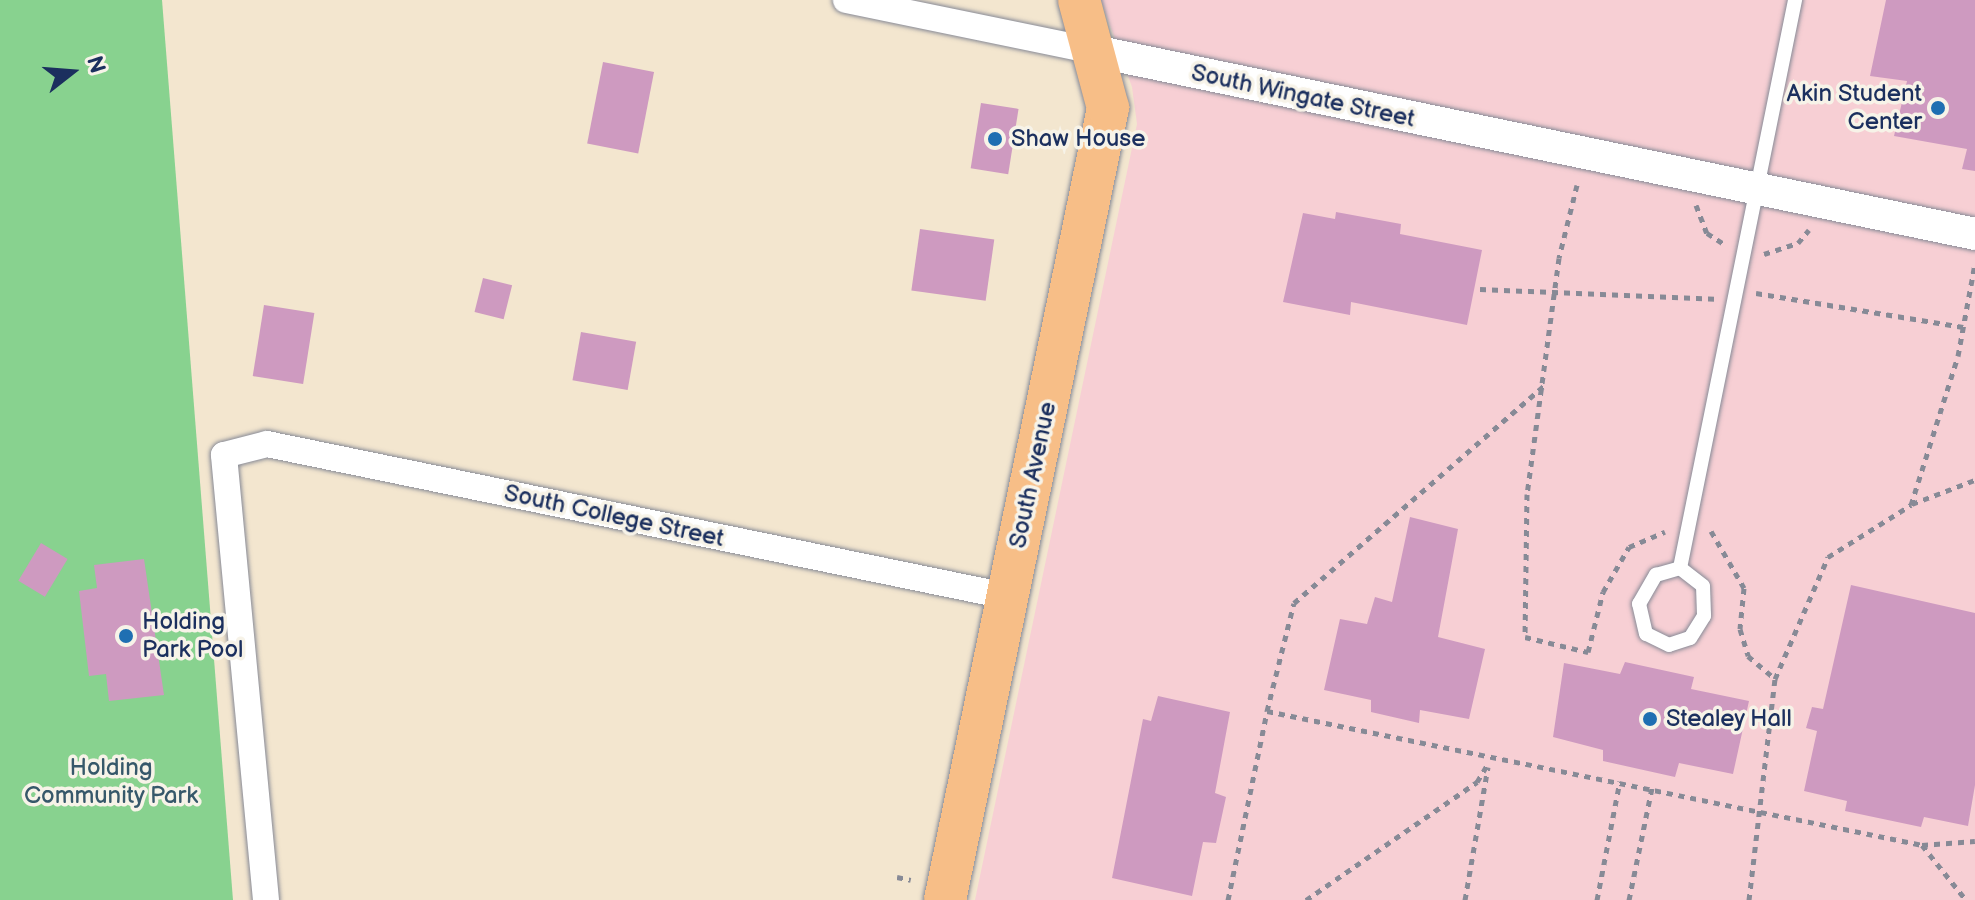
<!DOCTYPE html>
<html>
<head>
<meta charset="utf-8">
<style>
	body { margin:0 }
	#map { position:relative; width:1975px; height:900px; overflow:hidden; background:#f3e6cf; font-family:"Balsamiq Sans",sans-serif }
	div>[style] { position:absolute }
	.built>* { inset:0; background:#f7cfd4 }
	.green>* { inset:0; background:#88d28f }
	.building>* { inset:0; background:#ce9ac0; transform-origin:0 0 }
	.path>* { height:5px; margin-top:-2.5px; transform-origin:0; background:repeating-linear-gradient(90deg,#878a96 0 6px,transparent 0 12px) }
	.roads { filter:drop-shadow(0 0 2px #878a96) drop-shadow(0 0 2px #878a96) }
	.service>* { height:14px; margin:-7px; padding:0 7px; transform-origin:7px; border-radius:7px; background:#fff }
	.minor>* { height:26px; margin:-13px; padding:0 13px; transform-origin:13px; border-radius:13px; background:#fff }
	.tertiary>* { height:32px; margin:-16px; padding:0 16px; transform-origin:16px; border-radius:16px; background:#fff }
	.primary>* { height:42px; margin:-21px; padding:0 21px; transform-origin:21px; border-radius:21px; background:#f7be87 }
	.dots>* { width:22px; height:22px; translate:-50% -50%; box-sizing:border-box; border:4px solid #f7f3e8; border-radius:50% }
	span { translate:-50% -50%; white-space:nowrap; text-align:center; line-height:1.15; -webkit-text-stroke:7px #f7f3e8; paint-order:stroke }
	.poi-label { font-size:24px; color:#1b2f5e }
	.right { translate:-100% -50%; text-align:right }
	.left { translate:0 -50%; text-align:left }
	.street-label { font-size:24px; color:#1b2f5e }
	.park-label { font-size:24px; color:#36586a }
	.north { position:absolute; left:32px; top:32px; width:80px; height:80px; -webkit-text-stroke:6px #f7f3e8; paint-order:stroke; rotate:73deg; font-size:22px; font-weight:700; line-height:32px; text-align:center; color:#1b2f5e }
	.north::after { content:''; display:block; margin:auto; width:28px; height:36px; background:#1b2f5e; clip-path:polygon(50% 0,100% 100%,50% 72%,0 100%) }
</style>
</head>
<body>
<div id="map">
	<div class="built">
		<i style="clip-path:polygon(1101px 0,1975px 0,1975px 900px,975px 900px,1137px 124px,1132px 87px)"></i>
	</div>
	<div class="green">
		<i style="clip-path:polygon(0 0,162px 0,233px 900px,0 900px)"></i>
	</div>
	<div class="building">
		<i style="clip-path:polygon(1886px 0,1975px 0,1975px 171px,1962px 169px,1967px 149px,1894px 136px,1907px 81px,1870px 76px)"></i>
		<i style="left:603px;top:62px;width:52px;height:83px;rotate:11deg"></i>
		<i style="left:981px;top:103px;width:38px;height:66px;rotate:9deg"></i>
		<i style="clip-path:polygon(1336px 212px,1401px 224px,1400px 234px,1482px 250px,1467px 325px,1351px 302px,1350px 315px,1283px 302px,1303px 213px,1335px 219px)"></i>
		<i style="left:920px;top:229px;width:75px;height:62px;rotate:8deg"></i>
		<i style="left:483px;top:278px;width:30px;height:35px;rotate:14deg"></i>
		<i style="left:264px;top:305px;width:51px;height:72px;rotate:9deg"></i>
		<i style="left:581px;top:332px;width:56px;height:49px;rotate:10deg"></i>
		<i style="clip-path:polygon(1410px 517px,1458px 529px,1438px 637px,1485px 649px,1469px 719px,1420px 710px,1419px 723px,1371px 712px,1371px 700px,1324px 690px,1340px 619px,1367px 624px,1375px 597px,1392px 602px)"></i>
		<i style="left:41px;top:543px;width:31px;height:44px;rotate:31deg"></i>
		<i style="clip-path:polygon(144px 559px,164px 695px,109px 701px,106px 674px,89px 676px,79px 591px,97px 588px,94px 565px)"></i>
		<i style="clip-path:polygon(1851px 585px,1975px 613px,1975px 785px,1968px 826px,1924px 817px,1921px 827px,1845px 811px,1847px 801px,1804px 791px,1817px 731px,1806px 728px,1812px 707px,1823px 709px)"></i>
		<i style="clip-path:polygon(1625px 662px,1694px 677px,1691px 689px,1749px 701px,1733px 774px,1679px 763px,1675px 777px,1603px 761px,1603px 750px,1553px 737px,1564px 663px,1620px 674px)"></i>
		<i style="clip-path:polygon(1158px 696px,1230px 712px,1215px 793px,1226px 797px,1216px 843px,1203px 842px,1192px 896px,1112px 878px,1143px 719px,1151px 721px)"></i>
	</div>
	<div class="path">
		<i style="left:1577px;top:185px;width:75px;rotate:103.9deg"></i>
		<i style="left:1559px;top:258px;width:238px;rotate:97.7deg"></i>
		<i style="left:1527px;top:494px;width:143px;rotate:90.8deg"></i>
		<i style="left:1525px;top:637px;width:65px;rotate:13.4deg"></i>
		<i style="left:1588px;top:652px;width:62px;rotate:-76deg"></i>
		<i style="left:1603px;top:592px;width:52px;rotate:-60deg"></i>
		<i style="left:1629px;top:547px;width:39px;rotate:-23deg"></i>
		<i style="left:1696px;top:205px;width:30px;rotate:69deg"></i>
		<i style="left:1707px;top:233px;width:20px;rotate:33deg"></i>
		<i style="left:1764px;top:254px;width:36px;rotate:-18deg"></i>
		<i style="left:1798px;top:243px;width:17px;rotate:-50deg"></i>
		<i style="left:1480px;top:289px;width:235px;rotate:2.4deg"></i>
		<i style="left:1756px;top:293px;width:210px;rotate:9.3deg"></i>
		<i style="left:1912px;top:504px;width:67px;rotate:-20.9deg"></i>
		<i style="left:1711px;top:531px;width:66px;rotate:59.9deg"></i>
		<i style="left:1744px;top:588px;width:41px;rotate:95.6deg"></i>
		<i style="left:1740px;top:629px;width:28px;rotate:73deg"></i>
		<i style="left:1748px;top:656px;width:34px;rotate:40deg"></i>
		<i style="left:1267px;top:711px;width:111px;rotate:-76deg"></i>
		<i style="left:1294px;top:603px;width:331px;rotate:-41deg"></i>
		<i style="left:1922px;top:845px;width:53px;rotate:-4.3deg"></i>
		<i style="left:897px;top:877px;width:14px;rotate:12deg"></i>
		<i style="left:1228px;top:900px;width:193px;rotate:-78.3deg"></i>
		<i style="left:1267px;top:711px;width:669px;rotate:11.56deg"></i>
		<i style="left:1922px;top:845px;width:70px;rotate:51.3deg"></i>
		<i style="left:1306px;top:900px;width:208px;rotate:-34.6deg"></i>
		<i style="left:1477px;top:782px;width:23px;rotate:-59deg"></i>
		<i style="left:1465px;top:900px;width:135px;rotate:-80.2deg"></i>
		<i style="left:1597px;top:900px;width:121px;rotate:-79.1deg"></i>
		<i style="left:1629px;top:900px;width:114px;rotate:-78.4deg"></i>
		<i style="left:1749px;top:900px;width:223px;rotate:-83.3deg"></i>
		<i style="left:1775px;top:679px;width:133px;rotate:-66.5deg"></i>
		<i style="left:1828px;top:557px;width:98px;rotate:-32.1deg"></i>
		<i style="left:1911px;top:505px;width:156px;rotate:-72.5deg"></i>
		<i style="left:1958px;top:356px;width:95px;rotate:-79.6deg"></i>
	</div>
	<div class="roads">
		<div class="service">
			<i style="left:1680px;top:568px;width:580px;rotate:-78.55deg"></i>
			<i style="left:1680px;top:568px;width:29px;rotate:38deg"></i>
			<i style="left:1703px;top:586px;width:30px;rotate:88deg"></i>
			<i style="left:1704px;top:616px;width:26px;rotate:122deg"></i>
			<i style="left:1690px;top:638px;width:22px;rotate:162deg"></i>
			<i style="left:1669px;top:645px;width:25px;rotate:-154deg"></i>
			<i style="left:1646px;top:634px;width:31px;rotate:-103deg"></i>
			<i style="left:1639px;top:604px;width:34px;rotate:-60deg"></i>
			<i style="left:1656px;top:575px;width:25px;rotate:-16deg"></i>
		</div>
		<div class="minor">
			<i style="left:846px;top:0;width:253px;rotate:11.6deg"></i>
			<i style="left:266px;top:900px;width:447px;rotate:-95.4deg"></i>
			<i style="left:224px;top:455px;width:44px;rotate:-14.3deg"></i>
			<i style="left:267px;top:444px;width:754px;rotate:11.62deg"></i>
		</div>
		<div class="tertiary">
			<i style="left:1094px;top:51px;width:900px;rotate:11.73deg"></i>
		</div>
		<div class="primary">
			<i style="left:945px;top:900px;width:809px;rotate:-78.37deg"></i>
			<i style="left:1108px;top:108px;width:112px;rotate:-105deg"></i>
		</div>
	</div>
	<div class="dots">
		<i style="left:1938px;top:108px;background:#1f6fb2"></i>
		<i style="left:995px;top:139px;background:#1f6fb2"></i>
		<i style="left:126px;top:636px;background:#1f6fb2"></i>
		<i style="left:1650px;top:719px;background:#1f6fb2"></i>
	</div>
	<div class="poi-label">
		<span class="right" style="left:1922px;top:108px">Akin Student<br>Center</span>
		<span class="left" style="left:1011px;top:139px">Shaw House</span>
		<span class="left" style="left:142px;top:636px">Holding<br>Park Pool</span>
		<span class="left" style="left:1666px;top:719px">Stealey Hall</span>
	</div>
	<div class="street-label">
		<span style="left:1303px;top:96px;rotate:12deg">South Wingate Street</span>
		<span style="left:1033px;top:475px;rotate:-78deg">South Avenue</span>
		<span style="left:614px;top:516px;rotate:12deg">South College Street</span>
	</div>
	<div class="park-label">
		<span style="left:111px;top:782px">Holding<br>Community Park</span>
	</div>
	<div class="north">N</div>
</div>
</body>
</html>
